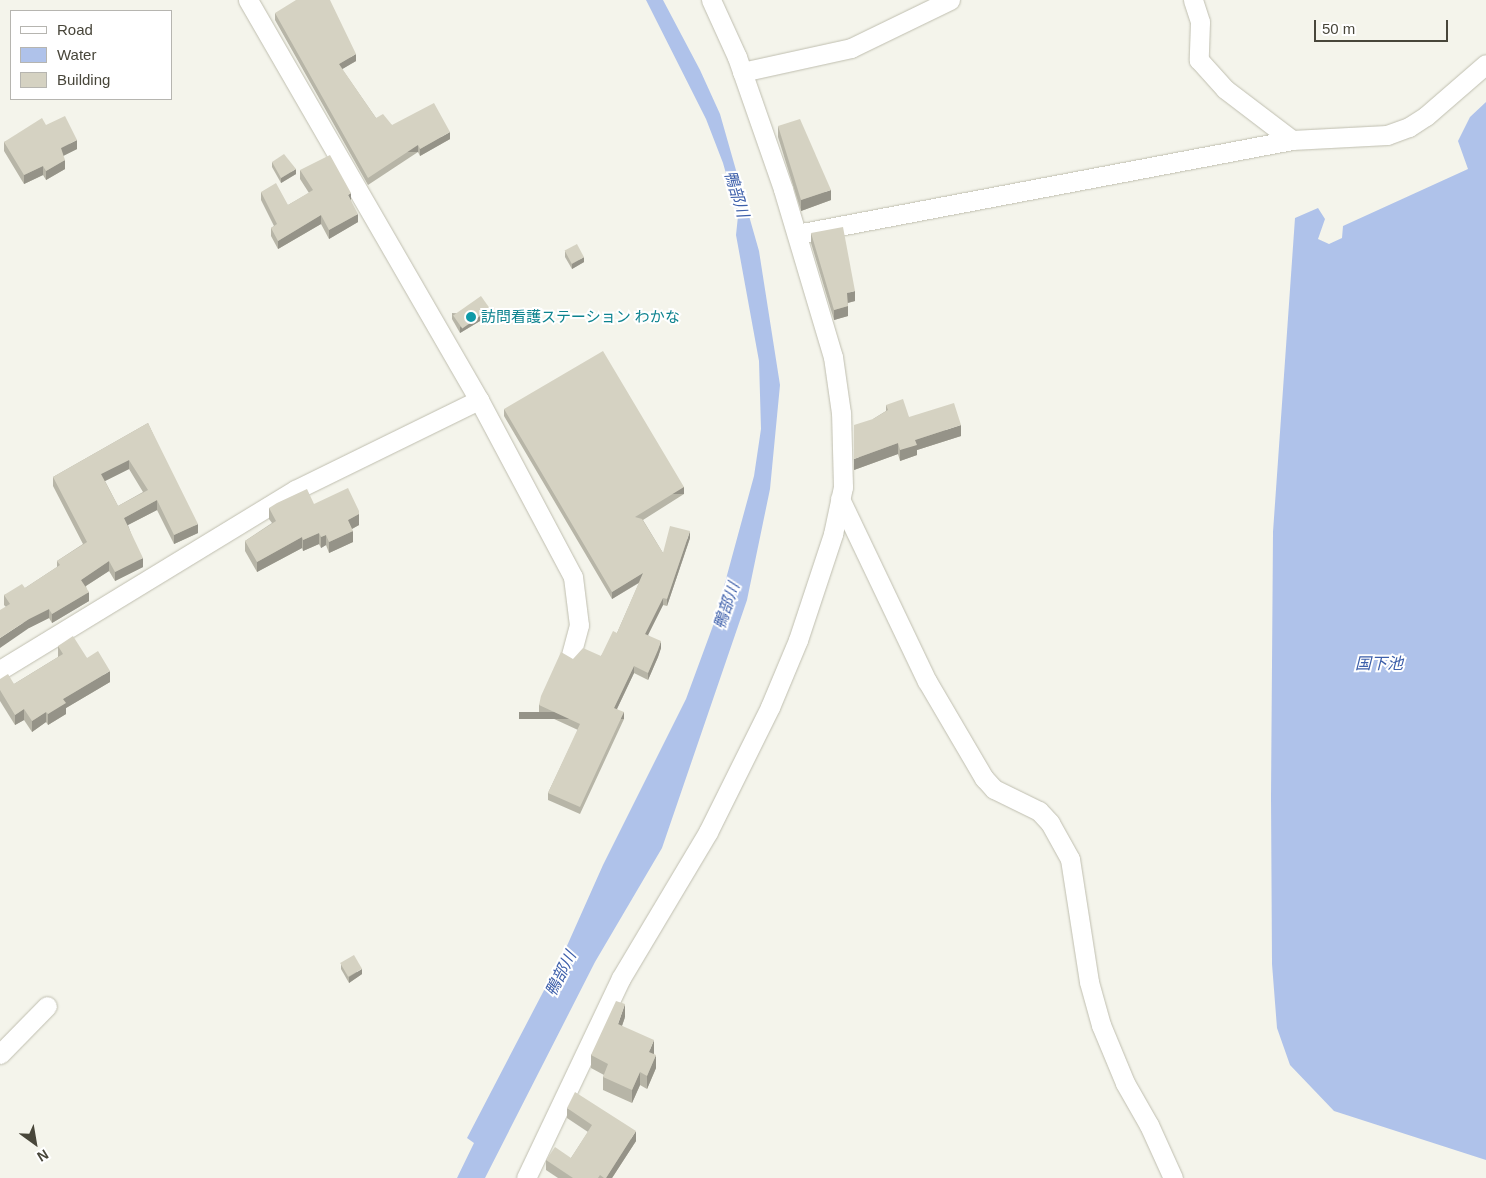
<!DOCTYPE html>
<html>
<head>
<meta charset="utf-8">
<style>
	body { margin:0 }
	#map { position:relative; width:1486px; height:1178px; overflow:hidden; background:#f4f4eb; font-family:Arial,"Noto Sans JP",sans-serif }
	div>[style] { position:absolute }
	.water>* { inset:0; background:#afc2ea }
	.roads { filter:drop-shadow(0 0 1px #bfbeaf) drop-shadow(0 0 1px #bfbeaf) }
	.minor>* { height:19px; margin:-9.5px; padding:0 9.5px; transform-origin:9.5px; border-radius:9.5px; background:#fff }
	.wall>* { inset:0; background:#b7b5a7 }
	.shaded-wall>* { inset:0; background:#959388; transform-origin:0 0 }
	.building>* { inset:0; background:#d5d2c2; transform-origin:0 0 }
	.dots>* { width:14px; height:14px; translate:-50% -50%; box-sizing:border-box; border:2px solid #fff; border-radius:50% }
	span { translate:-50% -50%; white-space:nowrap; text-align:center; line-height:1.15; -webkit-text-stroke:4px #fff; paint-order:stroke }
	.culture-label { font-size:15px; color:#0d838f }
	.left { translate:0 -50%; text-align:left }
	.water-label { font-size:16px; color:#3d5faa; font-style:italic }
	.legend { position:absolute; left:10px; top:10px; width:162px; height:90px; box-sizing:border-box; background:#fff; border:1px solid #b6b5b0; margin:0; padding:6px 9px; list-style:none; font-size:15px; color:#48463a }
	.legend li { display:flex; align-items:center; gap:10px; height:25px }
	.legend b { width:25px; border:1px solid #b6b5b0 }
	.north { position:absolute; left:10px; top:1118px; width:50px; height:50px; -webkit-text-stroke:4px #fff; paint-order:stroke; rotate:148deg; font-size:14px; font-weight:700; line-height:20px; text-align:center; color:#48463a }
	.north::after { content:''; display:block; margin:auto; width:18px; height:22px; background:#48463a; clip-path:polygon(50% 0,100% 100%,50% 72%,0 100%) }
	.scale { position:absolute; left:1314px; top:20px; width:134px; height:22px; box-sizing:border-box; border:2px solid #48463a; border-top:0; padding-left:6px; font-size:15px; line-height:18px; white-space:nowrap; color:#48463a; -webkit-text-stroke:4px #fff; paint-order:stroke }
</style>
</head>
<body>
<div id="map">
	<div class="water">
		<i style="clip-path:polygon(646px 0,663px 0,700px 70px,720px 114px,759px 251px,780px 385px,770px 489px,747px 600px,662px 848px,595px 962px,485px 1178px,457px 1178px,474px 1143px,467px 1138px,566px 948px,603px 865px,686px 699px,714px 623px,754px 476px,761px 429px,759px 361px,736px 235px,738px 216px,723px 163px,706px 119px)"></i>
		<i style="clip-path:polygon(1486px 102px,1486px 1160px,1334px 1111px,1290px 1065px,1277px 1028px,1272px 964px,1271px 797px,1273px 532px,1295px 218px,1318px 208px,1325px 219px,1318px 239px,1329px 244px,1342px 238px,1343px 226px,1468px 169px,1458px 141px,1470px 117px)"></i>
	</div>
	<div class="roads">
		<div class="minor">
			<i style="left:1193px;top:0;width:23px;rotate:72deg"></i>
			<i style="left:1200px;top:22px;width:38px;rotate:92deg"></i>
			<i style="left:1199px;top:60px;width:39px;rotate:48deg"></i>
			<i style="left:1225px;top:89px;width:84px;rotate:37.3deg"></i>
			<i style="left:742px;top:72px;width:112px;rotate:-12.4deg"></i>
			<i style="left:851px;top:48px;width:110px;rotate:-25.9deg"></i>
			<i style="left:797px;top:234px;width:504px;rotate:-10.75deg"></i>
			<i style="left:1292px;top:140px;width:95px;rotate:-3deg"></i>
			<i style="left:1387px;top:135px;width:23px;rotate:-20deg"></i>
			<i style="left:1409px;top:127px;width:20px;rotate:-33deg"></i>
			<i style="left:1426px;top:116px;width:79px;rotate:-40.9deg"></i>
			<i style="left:479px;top:400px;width:200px;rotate:62deg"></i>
			<i style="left:573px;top:577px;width:48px;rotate:82.9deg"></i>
			<i style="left:579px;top:625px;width:31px;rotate:105deg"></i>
			<i style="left:840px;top:499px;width:202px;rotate:64.5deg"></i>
			<i style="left:927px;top:681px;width:113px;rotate:59.6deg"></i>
			<i style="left:984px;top:778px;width:15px;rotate:48deg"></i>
			<i style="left:994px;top:789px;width:50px;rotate:26.1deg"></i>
			<i style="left:1039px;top:811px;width:16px;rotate:47deg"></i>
			<i style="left:1050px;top:823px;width:41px;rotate:60.9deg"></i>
			<i style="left:1070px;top:859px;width:124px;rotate:81.2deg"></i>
			<i style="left:1089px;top:982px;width:45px;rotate:74.4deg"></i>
			<i style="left:1101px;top:1025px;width:63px;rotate:67.5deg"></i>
			<i style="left:1125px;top:1083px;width:48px;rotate:60.3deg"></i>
			<i style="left:1149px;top:1125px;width:58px;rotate:65.6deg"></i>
			<i style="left:0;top:670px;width:346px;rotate:-31.4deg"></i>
			<i style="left:295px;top:490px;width:205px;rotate:-26.1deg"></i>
			<i style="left:479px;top:400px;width:462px;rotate:-120deg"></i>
			<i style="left:0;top:1054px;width:67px;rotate:-45.6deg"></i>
			<i style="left:526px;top:1178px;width:221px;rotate:-64.6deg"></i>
			<i style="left:621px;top:978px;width:170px;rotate:-59.2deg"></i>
			<i style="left:708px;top:832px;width:140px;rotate:-63.6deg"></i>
			<i style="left:770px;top:707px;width:73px;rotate:-67.3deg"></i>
			<i style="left:798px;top:640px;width:112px;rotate:-71.7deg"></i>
			<i style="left:833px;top:534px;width:48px;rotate:-78deg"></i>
			<i style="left:843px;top:487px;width:74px;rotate:-91.5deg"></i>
			<i style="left:841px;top:413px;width:57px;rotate:-98.1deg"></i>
			<i style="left:833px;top:357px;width:175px;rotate:-106.6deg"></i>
			<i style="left:783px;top:189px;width:140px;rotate:-109.2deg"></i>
			<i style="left:737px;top:57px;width:63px;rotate:-114.5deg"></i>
		</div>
	</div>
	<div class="wall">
		<i style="clip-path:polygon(275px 13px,356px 61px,342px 69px,376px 118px,392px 125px,450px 139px,420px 156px,418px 152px,368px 185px,275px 20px)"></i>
		<i style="clip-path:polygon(46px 125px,77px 149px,63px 156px,65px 169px,46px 180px,43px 175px,24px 184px,4px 151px,4px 142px)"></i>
		<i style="clip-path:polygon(778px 126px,831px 200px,801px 211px,778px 137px)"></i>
		<i style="clip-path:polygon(272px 162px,296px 174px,281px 183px,272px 167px)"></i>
		<i style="clip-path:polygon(300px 170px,351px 201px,358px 222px,329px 239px,321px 224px,278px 249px,271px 236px,271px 228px,274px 226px,261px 200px,261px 192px,288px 205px,309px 193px,300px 179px)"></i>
		<i style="clip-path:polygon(811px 233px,855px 301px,848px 303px,848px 316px,834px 320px,811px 243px)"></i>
		<i style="clip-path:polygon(565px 251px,584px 262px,572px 269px,565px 257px)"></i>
		<i style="clip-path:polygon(452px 313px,490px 315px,460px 333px,452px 319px)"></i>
		<i style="clip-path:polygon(886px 405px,909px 417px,961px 436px,917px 450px,917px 455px,900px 461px,898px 454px,854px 470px,873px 419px,886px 411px)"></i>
		<i style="clip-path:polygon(504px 409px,684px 494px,643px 520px,663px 553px,690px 538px,667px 606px,663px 605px,648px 635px,661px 648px,658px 657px,648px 680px,634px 673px,617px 709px,624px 719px,580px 814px,548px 800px,548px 793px,578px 730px,539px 712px,539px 705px,573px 659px,601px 656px,617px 633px,639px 583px,612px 599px,504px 416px)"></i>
		<i style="clip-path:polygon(evenodd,148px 423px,198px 533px,174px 544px,157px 510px,128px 525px,143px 567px,115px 581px,109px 571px,86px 586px,89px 601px,52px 623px,49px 618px,29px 628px,6px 607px,4px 605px,4px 595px,25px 588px,57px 567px,57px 561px,83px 544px,53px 486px,53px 477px,148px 423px,129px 469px,143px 492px,118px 506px,105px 481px,129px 469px)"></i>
		<i style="clip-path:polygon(314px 504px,359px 511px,359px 525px,352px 529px,353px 542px,329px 553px,326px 545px,321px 548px,319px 544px,303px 551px,302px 548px,257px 572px,245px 551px,245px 541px,272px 523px,269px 519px,269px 508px)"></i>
		<i style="clip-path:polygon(58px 646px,87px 658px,110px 682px,66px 708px,66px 714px,48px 725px,46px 722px,32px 732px,24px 720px,15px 725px,0 701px,0 679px,14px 684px,58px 657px)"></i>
		<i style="clip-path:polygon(341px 964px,362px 974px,349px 983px,341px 969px)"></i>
		<i style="clip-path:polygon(625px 1017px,622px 1026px,654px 1053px,656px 1068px,647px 1089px,640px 1085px,632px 1103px,603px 1090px,603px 1077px,604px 1075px,591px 1068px,591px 1055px)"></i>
		<i style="clip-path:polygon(567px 1108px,636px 1141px,612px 1178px,558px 1178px,546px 1170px,546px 1160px,571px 1158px,588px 1132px,567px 1118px)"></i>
	</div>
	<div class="shaded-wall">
		<i style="clip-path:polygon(356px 54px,356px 61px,339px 71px,339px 64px)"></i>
		<i style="clip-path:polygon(450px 132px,450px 139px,420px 156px,420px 149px)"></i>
		<i style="clip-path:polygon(77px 140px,77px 149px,61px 157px,61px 148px)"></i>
		<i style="left:418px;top:145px;width:7px;height:60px;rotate:90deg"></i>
		<i style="clip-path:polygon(65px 160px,65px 169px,46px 180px,46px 171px)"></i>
		<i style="clip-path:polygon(43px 166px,43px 175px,24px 184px,24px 175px)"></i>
		<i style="clip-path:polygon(296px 169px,296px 174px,281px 183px,281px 178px)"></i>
		<i style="clip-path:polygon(831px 190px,831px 200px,801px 211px,801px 200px)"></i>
		<i style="clip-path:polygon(351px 193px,351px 201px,348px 195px)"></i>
		<i style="clip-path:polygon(358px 214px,358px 222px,329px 239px,329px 230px)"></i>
		<i style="clip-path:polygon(321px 215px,321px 224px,278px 249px,278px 241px)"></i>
		<i style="clip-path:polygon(584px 257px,584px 262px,572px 269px,572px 264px)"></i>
		<i style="clip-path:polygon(855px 291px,855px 301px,847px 303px,847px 293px)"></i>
		<i style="clip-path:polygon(848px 306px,848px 316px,834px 320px,834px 310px)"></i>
		<i style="clip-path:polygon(490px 309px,490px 315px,460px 333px,460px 327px)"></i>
		<i style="clip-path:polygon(961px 425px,961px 436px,917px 450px,917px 455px,900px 461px,900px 450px,915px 440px)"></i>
		<i style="clip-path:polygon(898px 443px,898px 454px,854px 470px,854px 459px)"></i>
		<i style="clip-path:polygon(129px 460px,129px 469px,101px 483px,101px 474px)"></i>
		<i style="left:684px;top:487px;width:7px;height:57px;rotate:90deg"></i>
		<i style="clip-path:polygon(157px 500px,157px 510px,124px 527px,124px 518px)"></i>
		<i style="clip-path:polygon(359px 514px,359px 525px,348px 531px,348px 520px)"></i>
		<i style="clip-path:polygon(198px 524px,198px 533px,174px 544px,174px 535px)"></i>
		<i style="clip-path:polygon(353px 531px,353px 542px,329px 553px,329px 542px)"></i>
		<i style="clip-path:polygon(690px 531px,690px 538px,667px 606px,667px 599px)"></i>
		<i style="clip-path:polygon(319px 533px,319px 544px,303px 551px,303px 540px)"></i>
		<i style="clip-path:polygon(326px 535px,326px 545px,321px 548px,321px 537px)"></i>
		<i style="clip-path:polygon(302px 537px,302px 548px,257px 572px,257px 562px)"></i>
		<i style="clip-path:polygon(143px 558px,143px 567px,115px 581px,115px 572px)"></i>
		<i style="clip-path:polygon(109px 561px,109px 571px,81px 589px,81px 580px)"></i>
		<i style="clip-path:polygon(643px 573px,643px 580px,612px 599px,612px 592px)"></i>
		<i style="clip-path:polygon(89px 592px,89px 601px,52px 623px,52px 614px)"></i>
		<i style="clip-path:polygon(663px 598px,663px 605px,645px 641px,645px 634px)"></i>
		<i style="clip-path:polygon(49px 609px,49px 618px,29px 628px,0 648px,0 638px,29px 619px)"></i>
		<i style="clip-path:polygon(661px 641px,661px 648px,658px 657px,648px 680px,648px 673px)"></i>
		<i style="clip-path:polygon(634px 666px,634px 673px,614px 715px,614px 708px)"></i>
		<i style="clip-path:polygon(110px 671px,110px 682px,66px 708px,66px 714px,48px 725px,48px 714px,63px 699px)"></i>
		<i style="clip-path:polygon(24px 709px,24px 720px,15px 725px,15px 715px)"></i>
		<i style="clip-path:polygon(46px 712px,46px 722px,32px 732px,32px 721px)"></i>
		<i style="left:624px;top:712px;width:7px;height:105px;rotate:90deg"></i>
		<i style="clip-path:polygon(362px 969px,362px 974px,349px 983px,349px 977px)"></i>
		<i style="clip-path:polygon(625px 1004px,625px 1017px,618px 1037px,618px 1024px)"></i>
		<i style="clip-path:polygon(654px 1040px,654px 1053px,649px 1065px,649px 1052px)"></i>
		<i style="clip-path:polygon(656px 1055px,656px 1068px,647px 1089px,647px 1076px)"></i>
		<i style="clip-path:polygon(640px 1072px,640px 1085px,632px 1103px,632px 1090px)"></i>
		<i style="clip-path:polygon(636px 1131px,636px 1141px,612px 1178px,606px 1178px)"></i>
	</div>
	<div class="building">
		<i style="clip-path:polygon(296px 0,330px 0,356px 54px,339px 64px,376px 118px,383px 114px,392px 125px,434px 103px,450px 132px,420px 149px,418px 145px,368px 178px,275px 13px)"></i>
		<i style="clip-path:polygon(65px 116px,77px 140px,61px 148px,65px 160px,46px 171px,43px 166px,24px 175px,4px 142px,42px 118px,46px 125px)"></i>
		<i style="clip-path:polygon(800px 119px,831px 190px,801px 200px,778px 126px)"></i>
		<i style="clip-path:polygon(284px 154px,296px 169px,281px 178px,272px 162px)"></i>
		<i style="clip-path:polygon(330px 155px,351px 193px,348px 195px,358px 214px,329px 230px,321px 215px,278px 241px,271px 228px,277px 224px,261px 192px,276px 183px,288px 205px,313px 190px,300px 170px)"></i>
		<i style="clip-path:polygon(843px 227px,855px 291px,847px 293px,848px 306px,834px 310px,811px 233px)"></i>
		<i style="left:577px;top:244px;width:15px;height:14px;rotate:62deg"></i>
		<i style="left:481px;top:296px;width:16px;height:34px;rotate:55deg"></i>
		<i style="clip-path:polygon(603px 351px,684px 487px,635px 517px,642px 519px,663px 553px,670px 526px,690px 531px,667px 599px,663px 598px,645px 634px,661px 641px,658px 650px,648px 673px,634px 666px,614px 708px,624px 712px,580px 807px,548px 793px,580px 724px,539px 705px,541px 696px,561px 652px,573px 659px,583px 648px,601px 656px,613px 631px,617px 633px,643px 573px,612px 592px,504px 409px)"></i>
		<i style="clip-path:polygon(903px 399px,909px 417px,954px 403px,961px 425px,915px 440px,917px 445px,900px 450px,898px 443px,854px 459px,854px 425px,873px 419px,888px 410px,886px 405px)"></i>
		<i style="clip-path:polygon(evenodd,148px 423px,198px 524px,174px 535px,157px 500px,124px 518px,143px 558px,115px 572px,109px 561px,81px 580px,89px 592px,52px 614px,49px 609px,29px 619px,0 638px,0 610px,10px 604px,4px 595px,22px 584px,25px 588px,57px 567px,60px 565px,57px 561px,87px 542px,53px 477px,148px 423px,129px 460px,148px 490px,118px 506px,101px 474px,129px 460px)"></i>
		<i style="clip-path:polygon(348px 488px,359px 511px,359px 514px,348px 520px,353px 531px,329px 542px,326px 535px,321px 537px,319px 533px,303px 540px,302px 537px,257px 562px,245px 541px,276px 521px,269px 508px,277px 503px,307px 489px,314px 504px)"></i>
		<i style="clip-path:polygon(73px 636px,87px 658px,98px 651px,110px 671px,63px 699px,66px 703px,48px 714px,46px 712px,32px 721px,24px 709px,15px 715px,0 690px,0 679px,8px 674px,14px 684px,63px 654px,58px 646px)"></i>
		<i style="left:354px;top:955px;width:16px;height:16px;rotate:60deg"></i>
		<i style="clip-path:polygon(616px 1001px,625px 1004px,618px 1024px,654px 1040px,649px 1052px,656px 1055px,647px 1076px,640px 1072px,632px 1090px,603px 1077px,608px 1064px,591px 1055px)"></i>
		<i style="clip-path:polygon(575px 1092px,636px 1131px,606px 1178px,604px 1178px,600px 1175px,598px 1178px,573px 1178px,546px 1160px,555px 1147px,571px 1158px,592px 1125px,567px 1108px)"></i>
	</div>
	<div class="dots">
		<i style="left:471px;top:317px;background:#0f9aa8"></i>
	</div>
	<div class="culture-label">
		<span class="left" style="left:481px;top:317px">訪問看護ステーション わかな</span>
	</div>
	<div class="water-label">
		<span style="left:736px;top:194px;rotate:73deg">鴨部川</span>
		<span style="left:727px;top:606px;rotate:-71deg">鴨部川</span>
		<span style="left:1379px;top:664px">国下池</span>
		<span style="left:561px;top:974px;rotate:-63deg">鴨部川</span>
	</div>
	<ul class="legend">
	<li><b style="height:6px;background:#fff"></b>Road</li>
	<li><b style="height:14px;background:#afc2ea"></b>Water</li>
	<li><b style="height:14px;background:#d5d2c2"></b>Building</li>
	</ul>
	<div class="north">N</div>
	<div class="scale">50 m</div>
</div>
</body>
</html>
